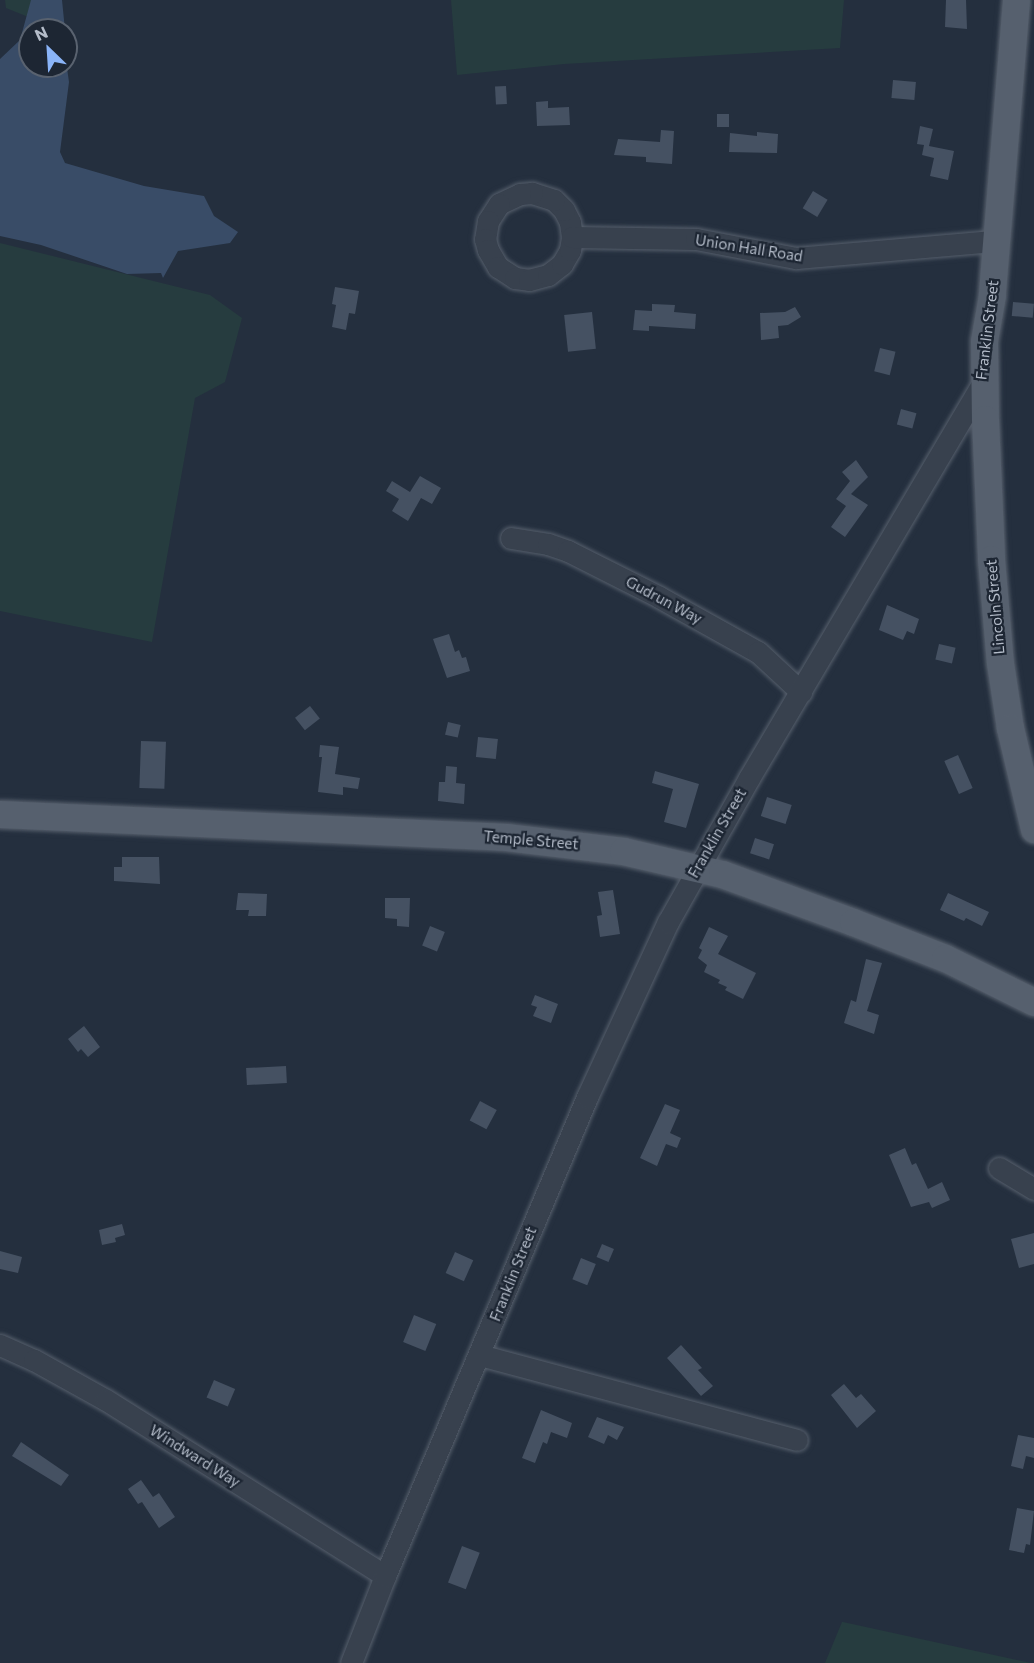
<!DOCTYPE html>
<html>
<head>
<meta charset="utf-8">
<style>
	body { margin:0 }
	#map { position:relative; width:1034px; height:1663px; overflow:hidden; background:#242f3e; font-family:Commissioner,sans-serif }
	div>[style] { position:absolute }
	.green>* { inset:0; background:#263c3f }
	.water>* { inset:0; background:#394c67 }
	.building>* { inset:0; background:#455162; transform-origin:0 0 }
	.roads { filter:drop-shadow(0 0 2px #565f6c) drop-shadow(0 0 2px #565f6c) }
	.minor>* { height:21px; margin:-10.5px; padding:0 10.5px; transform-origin:10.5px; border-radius:10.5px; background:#38414e }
	.major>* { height:27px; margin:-13.5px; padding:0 13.5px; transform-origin:13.5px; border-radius:13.5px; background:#56606e }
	span { translate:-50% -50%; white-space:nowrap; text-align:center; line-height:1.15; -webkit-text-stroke:4.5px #1d2633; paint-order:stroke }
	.street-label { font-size:15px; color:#b4bcc9 }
	.north { position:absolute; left:18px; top:18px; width:60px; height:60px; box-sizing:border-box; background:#1d2633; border:2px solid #59626f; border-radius:50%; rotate:335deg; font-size:16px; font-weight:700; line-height:24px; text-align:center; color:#b4bcc9 }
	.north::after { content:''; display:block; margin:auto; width:21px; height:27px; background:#8ab4f8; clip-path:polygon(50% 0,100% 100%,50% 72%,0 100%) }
</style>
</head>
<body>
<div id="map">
	<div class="green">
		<i style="clip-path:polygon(5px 0,41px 0,31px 18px,6px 8px)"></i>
		<i style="clip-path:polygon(451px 0,844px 0,840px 48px,564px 64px,457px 75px)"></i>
		<i style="clip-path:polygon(0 243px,210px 295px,242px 318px,225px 382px,195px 398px,152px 642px,0 611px)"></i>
		<i style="clip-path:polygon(842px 1622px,843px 1622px,1031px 1663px,825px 1663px)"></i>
	</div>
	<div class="water">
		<i style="clip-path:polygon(31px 0,62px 0,65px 30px,30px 30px,30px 66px,66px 66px,66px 35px,70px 53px,67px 68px,69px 82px,60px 152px,65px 163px,144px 186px,204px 196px,214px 216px,238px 232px,230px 243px,178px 251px,163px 278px,161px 273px,127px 274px,41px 245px,0 236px,0 59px,20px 40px)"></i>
	</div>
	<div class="building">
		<i style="clip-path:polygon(946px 0,966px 0,967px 29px,945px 27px)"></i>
		<i style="left:893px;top:80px;width:23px;height:18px;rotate:5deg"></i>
		<i style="left:506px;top:86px;width:18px;height:11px;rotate:87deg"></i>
		<i style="clip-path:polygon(548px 101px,548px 108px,569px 107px,570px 125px,537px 126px,536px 102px)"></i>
		<i style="left:717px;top:114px;width:12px;height:13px"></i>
		<i style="clip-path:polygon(920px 126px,933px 129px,929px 146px,954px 151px,948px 180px,930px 176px,934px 158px,922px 155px,924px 145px,917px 144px)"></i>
		<i style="clip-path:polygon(661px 130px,674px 131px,672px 164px,646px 162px,646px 157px,614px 155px,618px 139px,660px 142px)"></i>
		<i style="clip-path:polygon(757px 132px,778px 134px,777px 153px,729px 152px,730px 133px,757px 136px)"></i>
		<i style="left:813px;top:191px;width:17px;height:20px;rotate:31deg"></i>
		<i style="clip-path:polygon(335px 287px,359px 291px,355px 314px,349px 313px,346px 330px,332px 327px,336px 305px,332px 304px)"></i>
		<i style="left:1013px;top:302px;width:21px;height:14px;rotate:5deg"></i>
		<i style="clip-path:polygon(652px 304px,675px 305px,674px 312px,696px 314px,695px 329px,649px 326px,649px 331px,633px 330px,635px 310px,652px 311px)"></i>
		<i style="clip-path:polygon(795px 307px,801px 317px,788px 325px,778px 326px,779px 338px,761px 340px,760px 313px,785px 312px)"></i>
		<i style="left:592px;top:312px;width:37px;height:28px;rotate:84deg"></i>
		<i style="left:880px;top:348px;width:16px;height:24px;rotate:14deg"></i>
		<i style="left:901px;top:409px;width:16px;height:16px;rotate:15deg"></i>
		<i style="clip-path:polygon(856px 460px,868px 477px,851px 494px,868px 505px,845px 537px,831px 527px,846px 506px,836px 499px,850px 481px,842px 472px)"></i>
		<i style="clip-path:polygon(420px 476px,441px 488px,432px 504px,421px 498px,408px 521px,392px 511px,399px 499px,386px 491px,392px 481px,410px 492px)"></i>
		<i style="clip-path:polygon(887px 605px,919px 619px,914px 634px,907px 631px,903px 640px,879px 630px)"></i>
		<i style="clip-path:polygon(449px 634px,455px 652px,459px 650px,462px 658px,466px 657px,470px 671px,447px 678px,433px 639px)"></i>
		<i style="left:939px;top:644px;width:17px;height:16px;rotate:13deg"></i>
		<i style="left:310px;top:706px;width:16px;height:19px;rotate:52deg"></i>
		<i style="left:448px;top:722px;width:13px;height:13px;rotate:13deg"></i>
		<i style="left:478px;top:737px;width:20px;height:20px;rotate:6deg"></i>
		<i style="left:141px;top:741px;width:25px;height:47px;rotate:2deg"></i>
		<i style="clip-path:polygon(320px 745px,339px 747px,335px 774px,360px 778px,358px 789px,343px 787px,343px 795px,318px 792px,322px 757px,319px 757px)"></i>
		<i style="left:958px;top:755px;width:36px;height:15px;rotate:66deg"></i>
		<i style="clip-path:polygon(446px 766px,457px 767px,456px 783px,465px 784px,464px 804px,438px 801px,439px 782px,445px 782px)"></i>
		<i style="clip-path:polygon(655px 771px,699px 784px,686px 828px,664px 822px,673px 789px,652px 783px)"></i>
		<i style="left:767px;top:797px;width:26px;height:20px;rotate:18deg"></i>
		<i style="left:755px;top:838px;width:20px;height:16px;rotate:18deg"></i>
		<i style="clip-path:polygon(122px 857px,159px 857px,160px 884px,114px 881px,114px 867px,122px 867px)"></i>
		<i style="clip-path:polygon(613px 890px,620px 934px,600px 937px,597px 916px,602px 915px,598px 892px)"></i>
		<i style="clip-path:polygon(238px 893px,267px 894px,266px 916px,248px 916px,249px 910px,236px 910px)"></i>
		<i style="clip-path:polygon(948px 893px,989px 912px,982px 926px,966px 918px,964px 921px,940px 910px)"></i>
		<i style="clip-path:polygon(385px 898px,410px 898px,409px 927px,397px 926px,397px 919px,385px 918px)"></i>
		<i style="left:430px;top:926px;width:16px;height:21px;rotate:22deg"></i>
		<i style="clip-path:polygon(709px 927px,728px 936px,718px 954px,756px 973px,743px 999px,725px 990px,727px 987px,718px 983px,720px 980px,704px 972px,707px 965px,698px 958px,702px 950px,699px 948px)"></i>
		<i style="clip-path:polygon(866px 959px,882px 963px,867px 1011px,879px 1015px,874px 1034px,844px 1023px,851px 1000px,856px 1002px)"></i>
		<i style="clip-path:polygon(535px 995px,558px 1004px,551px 1023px,533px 1016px,537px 1007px,531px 1005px)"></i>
		<i style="clip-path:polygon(84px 1026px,100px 1047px,88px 1057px,81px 1049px,78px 1052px,68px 1039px)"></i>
		<i style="left:286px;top:1066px;width:17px;height:40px;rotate:87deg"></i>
		<i style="left:480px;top:1101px;width:19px;height:22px;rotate:28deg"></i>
		<i style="clip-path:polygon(665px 1104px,680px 1110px,670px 1133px,681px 1138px,677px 1148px,666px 1144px,657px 1166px,640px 1158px)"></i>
		<i style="clip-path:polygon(905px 1148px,912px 1165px,916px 1163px,928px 1189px,942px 1182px,950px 1200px,932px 1208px,929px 1202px,911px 1207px,889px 1155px)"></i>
		<i style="clip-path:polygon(122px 1224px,125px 1235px,115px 1238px,116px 1242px,102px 1245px,99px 1230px)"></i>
		<i style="clip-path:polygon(1034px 1233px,1034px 1264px,1019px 1268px,1011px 1239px)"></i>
		<i style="left:602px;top:1244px;width:13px;height:14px;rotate:23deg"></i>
		<i style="clip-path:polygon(0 1251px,22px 1257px,18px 1273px,0 1269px)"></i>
		<i style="left:455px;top:1252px;width:20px;height:23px;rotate:24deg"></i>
		<i style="left:581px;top:1258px;width:16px;height:23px;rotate:22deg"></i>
		<i style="left:414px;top:1315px;width:24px;height:29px;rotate:22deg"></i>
		<i style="clip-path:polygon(681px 1345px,702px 1368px,698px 1370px,713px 1386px,701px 1396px,667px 1358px)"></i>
		<i style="left:214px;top:1380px;width:23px;height:19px;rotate:23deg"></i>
		<i style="clip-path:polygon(844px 1384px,856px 1398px,861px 1394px,876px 1411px,857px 1428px,831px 1395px)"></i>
		<i style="clip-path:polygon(541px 1410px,572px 1423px,567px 1438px,551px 1432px,547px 1444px,543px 1442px,535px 1463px,522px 1458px)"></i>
		<i style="clip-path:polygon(597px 1417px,624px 1427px,617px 1440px,608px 1435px,604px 1444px,588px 1437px)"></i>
		<i style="clip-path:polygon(1018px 1435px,1034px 1438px,1034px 1458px,1026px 1456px,1023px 1469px,1011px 1466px)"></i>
		<i style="clip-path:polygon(21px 1442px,69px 1475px,61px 1486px,12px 1456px)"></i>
		<i style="clip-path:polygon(141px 1480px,153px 1497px,159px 1493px,175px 1517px,159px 1528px,142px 1502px,138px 1504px,128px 1489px)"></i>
		<i style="clip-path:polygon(1017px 1508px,1034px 1511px,1030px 1545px,1026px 1544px,1024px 1553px,1009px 1550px)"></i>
		<i style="left:462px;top:1546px;width:19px;height:39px;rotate:21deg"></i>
	</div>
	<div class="roads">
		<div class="minor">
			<i style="left:572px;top:237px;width:15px;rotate:-98deg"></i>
			<i style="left:570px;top:222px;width:13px;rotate:-117deg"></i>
			<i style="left:564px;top:210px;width:14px;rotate:-135deg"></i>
			<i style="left:554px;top:200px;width:23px;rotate:-162deg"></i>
			<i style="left:532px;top:193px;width:12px;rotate:175deg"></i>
			<i style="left:520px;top:194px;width:23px;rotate:155deg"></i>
			<i style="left:499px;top:204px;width:20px;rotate:123deg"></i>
			<i style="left:488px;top:221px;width:18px;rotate:99deg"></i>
			<i style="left:485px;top:239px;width:11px;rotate:75deg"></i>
			<i style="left:488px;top:250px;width:20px;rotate:60deg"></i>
			<i style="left:498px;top:267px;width:20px;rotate:33deg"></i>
			<i style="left:515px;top:278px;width:14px;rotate:8deg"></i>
			<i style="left:529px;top:280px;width:20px;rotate:-15deg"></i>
			<i style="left:548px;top:275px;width:18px;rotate:-38deg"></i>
			<i style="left:562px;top:264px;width:16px;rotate:-60deg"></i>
			<i style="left:570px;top:250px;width:13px;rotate:-81deg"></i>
			<i style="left:572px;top:237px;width:124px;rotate:0.9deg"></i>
			<i style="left:696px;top:239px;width:102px;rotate:10.8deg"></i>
			<i style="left:796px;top:258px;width:201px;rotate:-4.9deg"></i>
			<i style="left:511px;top:538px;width:37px;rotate:9deg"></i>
			<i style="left:548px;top:544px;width:21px;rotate:19deg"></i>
			<i style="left:568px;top:551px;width:102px;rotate:26.8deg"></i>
			<i style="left:659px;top:597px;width:113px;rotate:29.1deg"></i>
			<i style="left:758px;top:652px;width:59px;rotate:42.9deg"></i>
			<i style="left:999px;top:1168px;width:41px;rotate:31deg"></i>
			<i style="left:0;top:1345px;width:37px;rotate:24deg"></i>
			<i style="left:34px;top:1360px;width:82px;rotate:29.1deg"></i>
			<i style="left:106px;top:1400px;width:330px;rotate:32.2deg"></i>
			<i style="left:480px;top:1355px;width:328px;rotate:15deg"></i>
			<i style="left:351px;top:1663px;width:93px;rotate:-68.7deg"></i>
			<i style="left:385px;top:1576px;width:520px;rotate:-67.13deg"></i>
			<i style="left:587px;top:1097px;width:193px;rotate:-65.2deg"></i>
			<i style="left:668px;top:922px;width:165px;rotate:-60.6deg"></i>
			<i style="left:749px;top:778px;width:461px;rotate:-59.4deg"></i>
		</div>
		<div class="major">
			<i style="left:1016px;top:0;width:296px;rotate:94.7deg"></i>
			<i style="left:992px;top:295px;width:47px;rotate:99.9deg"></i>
			<i style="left:984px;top:341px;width:78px;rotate:89.3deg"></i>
			<i style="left:985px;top:419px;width:140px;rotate:87.5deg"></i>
			<i style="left:991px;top:559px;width:104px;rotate:85.1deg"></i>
			<i style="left:1000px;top:663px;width:66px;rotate:81.3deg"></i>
			<i style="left:1010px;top:728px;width:104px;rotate:76.6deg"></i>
			<i style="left:0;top:814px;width:507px;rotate:2.6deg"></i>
			<i style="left:506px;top:837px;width:118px;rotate:6.8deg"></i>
			<i style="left:623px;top:851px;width:102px;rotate:13.1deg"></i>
			<i style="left:722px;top:874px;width:140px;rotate:20.1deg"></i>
			<i style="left:853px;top:922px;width:99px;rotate:21.4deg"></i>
			<i style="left:945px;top:958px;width:99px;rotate:26.3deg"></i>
		</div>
	</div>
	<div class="street-label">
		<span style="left:749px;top:248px;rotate:9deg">Union Hall Road</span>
		<span style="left:987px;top:330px;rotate:-83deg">Franklin Street</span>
		<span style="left:664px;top:600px;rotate:28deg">Gudrun Way</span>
		<span style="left:995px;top:607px;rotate:-95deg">Lincoln Street</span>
		<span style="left:717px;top:833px;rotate:-60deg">Franklin Street</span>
		<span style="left:531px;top:840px;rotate:5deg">Temple Street</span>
		<span style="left:513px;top:1274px;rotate:-68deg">Franklin Street</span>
		<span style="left:195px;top:1456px;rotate:32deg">Windward Way</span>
	</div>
	<div class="north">N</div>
</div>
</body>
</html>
